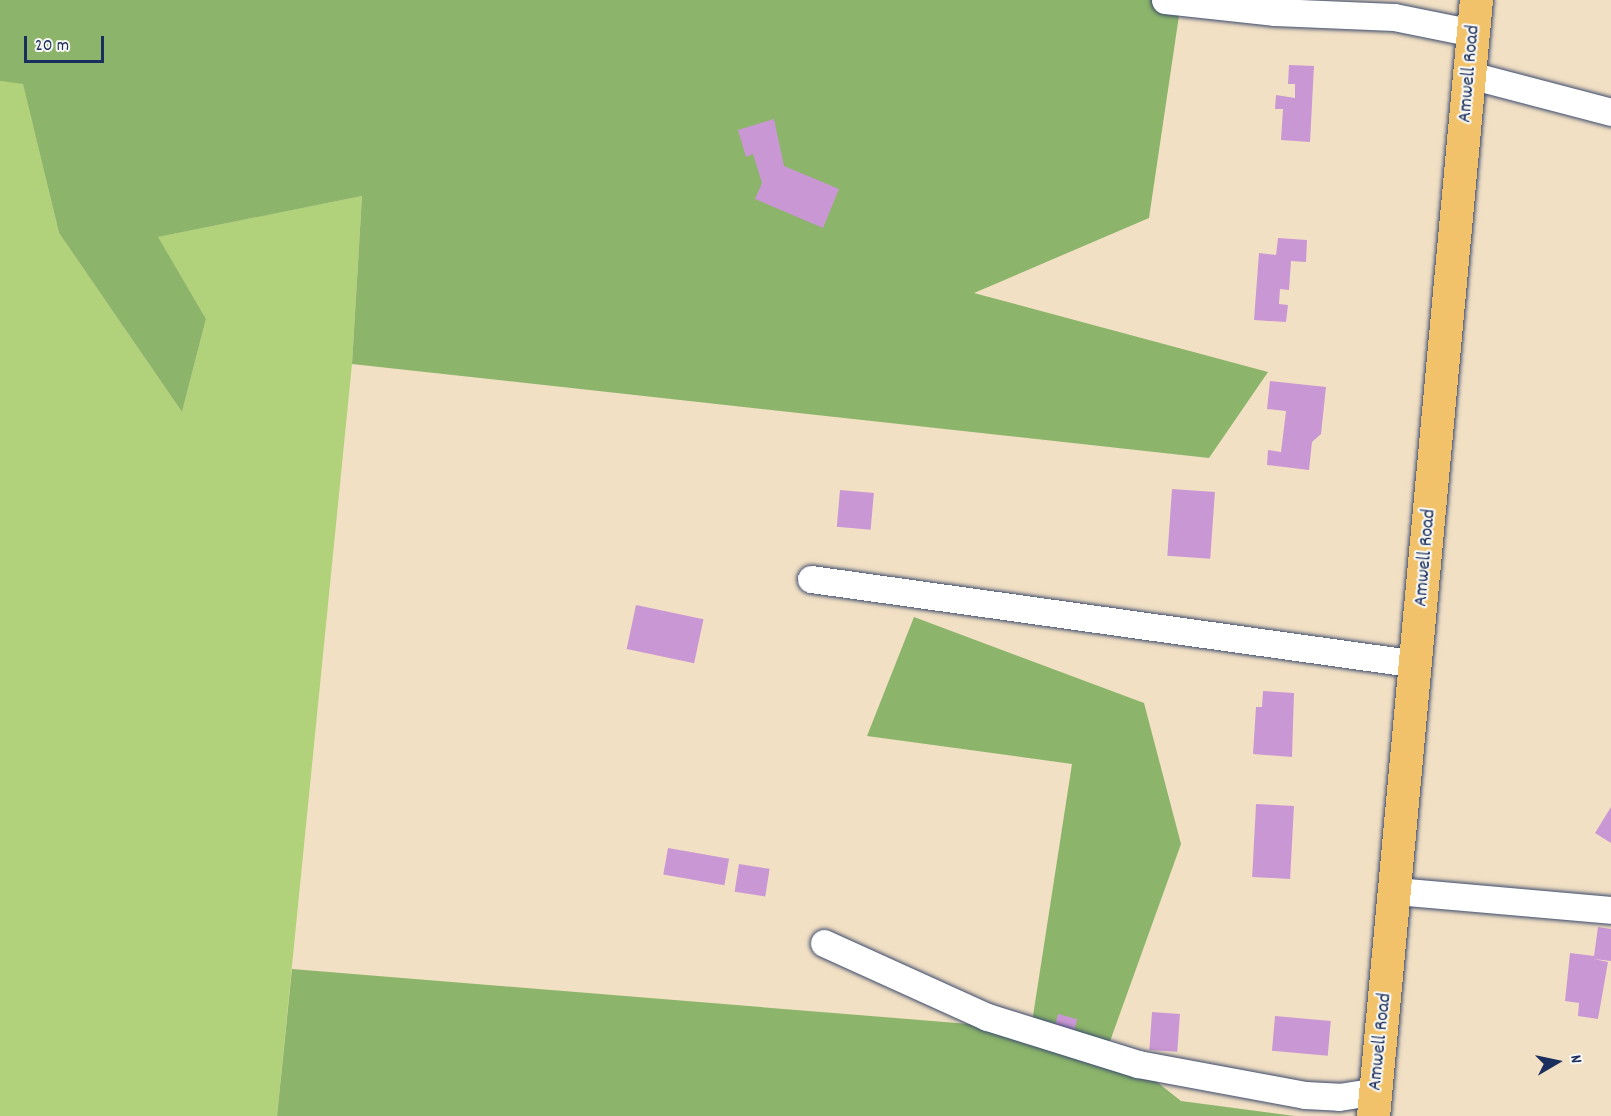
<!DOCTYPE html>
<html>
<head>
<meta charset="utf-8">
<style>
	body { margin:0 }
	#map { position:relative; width:1611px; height:1116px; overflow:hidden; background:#f2e0c4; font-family:Dekko,sans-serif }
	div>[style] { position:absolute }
	.green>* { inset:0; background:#b1d27a }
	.forest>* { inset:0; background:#8cb46a }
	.building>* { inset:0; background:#ca97d5; transform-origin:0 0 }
	.roads { filter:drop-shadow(0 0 2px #3b4a6d) drop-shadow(0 0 2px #3b4a6d) }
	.minor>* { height:27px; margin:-13.5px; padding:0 13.5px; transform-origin:13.5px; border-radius:13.5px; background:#fff }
	.major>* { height:33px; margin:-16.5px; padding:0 16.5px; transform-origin:16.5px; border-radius:16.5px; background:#f2c26a }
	span { translate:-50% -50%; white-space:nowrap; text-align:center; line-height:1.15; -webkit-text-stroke:4.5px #f6f6f2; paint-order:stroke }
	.street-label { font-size:20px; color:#1b2f5e }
	.north { position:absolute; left:1527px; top:1032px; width:60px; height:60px; -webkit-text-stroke:4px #f6f6f2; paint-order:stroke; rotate:81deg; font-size:16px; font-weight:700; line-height:24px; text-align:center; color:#1b2f5e }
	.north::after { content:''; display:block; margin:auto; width:21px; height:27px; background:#1b2f5e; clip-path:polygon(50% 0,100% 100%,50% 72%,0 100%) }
	.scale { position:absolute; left:24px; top:36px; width:80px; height:27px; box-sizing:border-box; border:3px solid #1b2f5e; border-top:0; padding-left:8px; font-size:18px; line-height:21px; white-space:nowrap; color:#1b2f5e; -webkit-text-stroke:4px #f6f6f2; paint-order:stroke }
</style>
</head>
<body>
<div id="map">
	<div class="green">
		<i style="clip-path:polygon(0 81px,23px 83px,59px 233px,182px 412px,206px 319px,157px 237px,362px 196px,352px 364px,277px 1116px,0 1116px)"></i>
	</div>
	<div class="forest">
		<i style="clip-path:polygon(0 0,1176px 0,1181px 2px,1149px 218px,974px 293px,1268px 372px,1209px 458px,352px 364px,362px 196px,158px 237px,206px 319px,182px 412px,59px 233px,23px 84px,0 81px)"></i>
		<i style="clip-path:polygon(914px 617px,1144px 703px,1181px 844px,1109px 1044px,1181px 1101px,1295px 1116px,277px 1116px,292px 969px,1031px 1029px,1072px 764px,867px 736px)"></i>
	</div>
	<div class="building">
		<i style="clip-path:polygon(1289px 65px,1314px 66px,1310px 142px,1281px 140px,1283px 109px,1275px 109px,1276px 95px,1295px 98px,1295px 84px,1288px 84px)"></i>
		<i style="clip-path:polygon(774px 119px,784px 166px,839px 189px,823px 228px,755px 199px,762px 183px,753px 154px,746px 157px,738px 130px)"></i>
		<i style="clip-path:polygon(1278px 238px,1307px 240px,1306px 262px,1291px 261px,1289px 290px,1280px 289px,1279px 304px,1288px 305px,1286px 322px,1254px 320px,1259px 253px,1276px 255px)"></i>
		<i style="clip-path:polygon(1270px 381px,1326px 387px,1321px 434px,1312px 442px,1309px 470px,1267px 465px,1268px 450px,1281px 452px,1286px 411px,1267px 409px)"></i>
		<i style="left:1172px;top:489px;width:43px;height:67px;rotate:4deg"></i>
		<i style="left:840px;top:490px;width:34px;height:37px;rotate:5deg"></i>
		<i style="left:636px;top:605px;width:69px;height:45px;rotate:12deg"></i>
		<i style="clip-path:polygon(1263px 691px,1294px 693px,1292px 757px,1253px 754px,1256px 707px,1262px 707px)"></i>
		<i style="left:1256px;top:804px;width:38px;height:73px;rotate:3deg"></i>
		<i style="clip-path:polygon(1611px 807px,1611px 843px,1595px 833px)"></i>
		<i style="left:668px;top:848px;width:62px;height:27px;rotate:10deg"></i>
		<i style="left:739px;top:864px;width:31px;height:28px;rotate:9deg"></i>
		<i style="clip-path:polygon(1598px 927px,1611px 929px,1611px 961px,1594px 959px,1608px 962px,1598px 1019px,1578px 1016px,1579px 1003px,1565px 1001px,1570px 953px,1594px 956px)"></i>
		<i style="left:1152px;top:1012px;width:28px;height:38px;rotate:4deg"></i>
		<i style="left:1058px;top:1014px;width:20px;height:14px;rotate:15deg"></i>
		<i style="left:1275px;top:1016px;width:56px;height:35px;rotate:5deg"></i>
	</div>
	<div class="roads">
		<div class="minor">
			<i style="left:1165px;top:0;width:111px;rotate:6.2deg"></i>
			<i style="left:1275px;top:12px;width:119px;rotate:2.4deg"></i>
			<i style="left:1394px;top:17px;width:81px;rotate:11.4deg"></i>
			<i style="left:1470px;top:75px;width:146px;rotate:14.7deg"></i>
			<i style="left:811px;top:579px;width:612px;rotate:7.98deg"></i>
			<i style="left:1395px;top:891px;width:217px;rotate:5deg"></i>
			<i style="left:824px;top:943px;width:179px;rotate:24.4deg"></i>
			<i style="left:987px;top:1017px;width:158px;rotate:17.3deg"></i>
			<i style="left:1138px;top:1064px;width:170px;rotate:10.5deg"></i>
			<i style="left:1305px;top:1095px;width:34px;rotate:3deg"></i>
			<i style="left:1339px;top:1097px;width:37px;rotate:-9deg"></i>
		</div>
		<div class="major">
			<i style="left:1373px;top:1116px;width:1121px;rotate:-84.73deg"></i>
		</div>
	</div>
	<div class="street-label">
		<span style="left:1470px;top:74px;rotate:-85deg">Amwell Road</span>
		<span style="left:1426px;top:558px;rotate:-85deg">Amwell Road</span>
		<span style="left:1381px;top:1042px;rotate:-84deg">Amwell Road</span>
	</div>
	<div class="north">N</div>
	<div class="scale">20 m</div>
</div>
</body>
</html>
